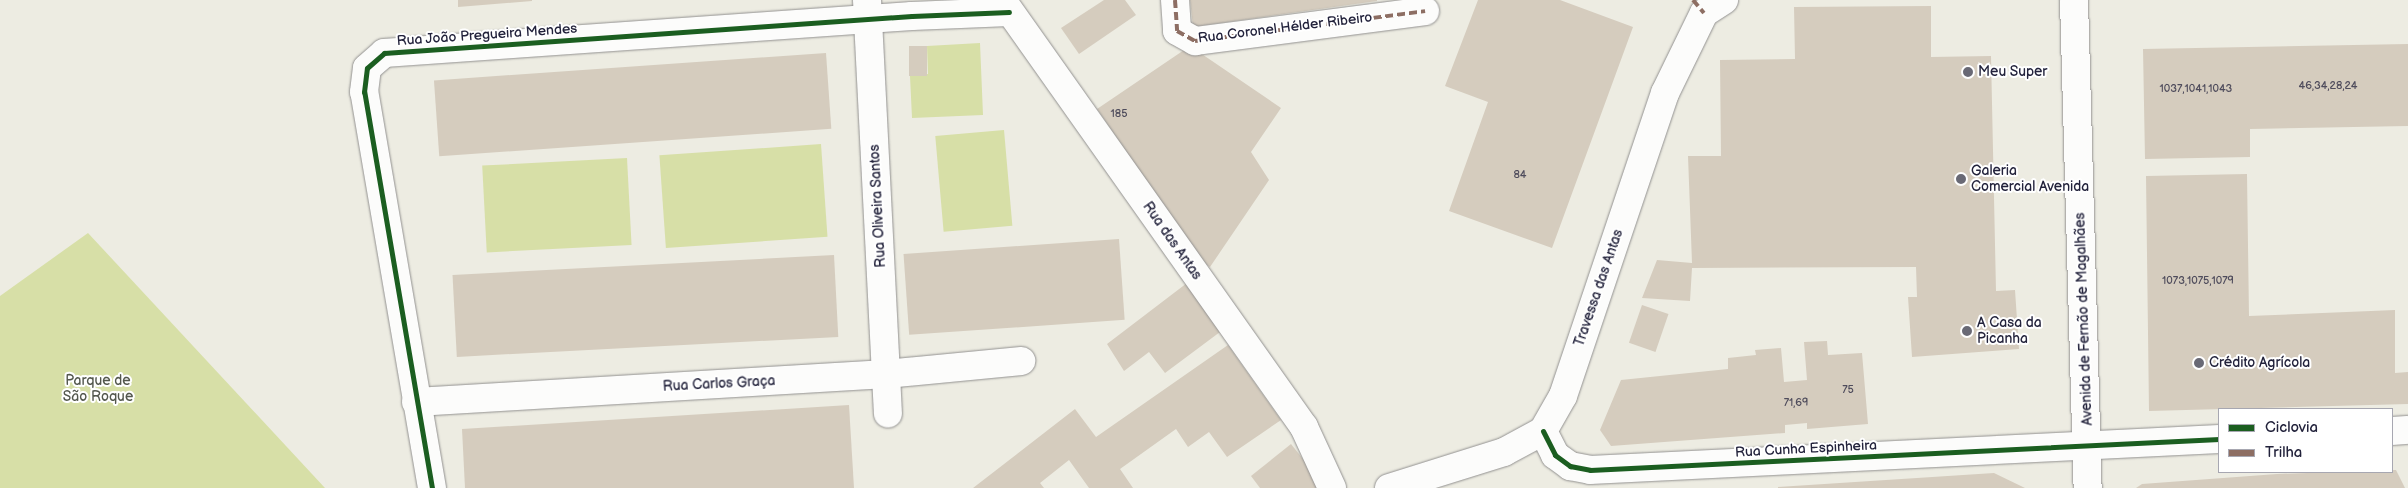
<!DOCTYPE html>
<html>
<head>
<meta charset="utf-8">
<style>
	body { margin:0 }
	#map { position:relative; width:2408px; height:488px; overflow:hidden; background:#edece2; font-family:"Balsamiq Sans",sans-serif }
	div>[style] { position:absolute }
	.green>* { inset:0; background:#d7dfa7; transform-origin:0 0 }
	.building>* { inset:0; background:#d5ccbe; transform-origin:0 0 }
	.roads { filter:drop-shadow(0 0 1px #929190) drop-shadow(0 0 1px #929190) }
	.minor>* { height:28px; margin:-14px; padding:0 14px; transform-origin:14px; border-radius:14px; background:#fcfcfb }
	.major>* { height:28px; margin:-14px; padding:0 14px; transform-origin:14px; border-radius:14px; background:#fcfcfb }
	.quiet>* { height:4px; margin-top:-2px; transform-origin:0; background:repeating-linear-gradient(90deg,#8d6e63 0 8px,transparent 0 12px) }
	.cycleway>* { height:5px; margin:-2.5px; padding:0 2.5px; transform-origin:2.5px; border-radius:2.5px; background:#1b5e20 }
	.dots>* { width:14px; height:14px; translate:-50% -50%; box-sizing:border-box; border:2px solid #fff; border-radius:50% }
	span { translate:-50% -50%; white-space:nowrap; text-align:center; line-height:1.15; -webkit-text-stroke:4px #fff; paint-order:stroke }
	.number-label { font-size:11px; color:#4f4c5c }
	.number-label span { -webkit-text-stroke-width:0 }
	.street-label { font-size:14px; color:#22223b }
	.poi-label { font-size:14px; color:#22223b }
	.left { translate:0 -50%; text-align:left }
	.park-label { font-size:14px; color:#53574d }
	.legend { position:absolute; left:2218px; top:408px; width:175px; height:65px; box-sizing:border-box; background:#fff; border:1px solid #a7a7b1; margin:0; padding:6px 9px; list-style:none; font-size:15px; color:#22223b }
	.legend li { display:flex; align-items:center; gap:10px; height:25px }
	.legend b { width:25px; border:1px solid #a7a7b1 }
</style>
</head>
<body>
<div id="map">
	<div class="green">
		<i style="clip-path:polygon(980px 43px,983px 115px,912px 118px,910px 76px,928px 74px,927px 46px)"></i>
		<i style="left:1004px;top:130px;width:96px;height:69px;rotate:85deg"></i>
		<i style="left:821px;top:144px;width:93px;height:162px;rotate:86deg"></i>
		<i style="left:627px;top:158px;width:87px;height:145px;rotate:87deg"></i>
		<i style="clip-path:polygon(88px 233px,325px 488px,0 488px,0 296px)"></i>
	</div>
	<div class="building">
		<i style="clip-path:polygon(458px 0,532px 0,532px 1px,458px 7px)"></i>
		<i style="clip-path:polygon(1104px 0,1125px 0,1136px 15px,1079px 54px,1061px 28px)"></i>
		<i style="clip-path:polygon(1190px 0,1377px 0,1377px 1px,1193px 27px)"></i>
		<i style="clip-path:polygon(1478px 0,1560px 0,1633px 27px,1552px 248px,1449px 211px,1488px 102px,1445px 86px)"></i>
		<i style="clip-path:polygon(1931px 6px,1931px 57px,1991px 56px,1996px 291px,2015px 290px,2019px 349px,1912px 357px,1908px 297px,1917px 297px,1916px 267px,1692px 268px,1690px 301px,1642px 298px,1657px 260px,1692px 263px,1688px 156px,1721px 156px,1720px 60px,1795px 59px,1794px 7px)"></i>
		<i style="clip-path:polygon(2408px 44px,2408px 126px,2250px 129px,2250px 157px,2145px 159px,2143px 49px)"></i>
		<i style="left:909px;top:46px;width:18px;height:30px"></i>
		<i style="clip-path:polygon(1190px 46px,1281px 108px,1251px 152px,1269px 180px,1210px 267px,1201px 261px,1097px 109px)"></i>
		<i style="left:826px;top:53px;width:76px;height:393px;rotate:86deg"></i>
		<i style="clip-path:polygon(2247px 174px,2249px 316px,2395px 310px,2395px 373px,2408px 372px,2408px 404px,2149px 411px,2146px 176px)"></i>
		<i style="left:1119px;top:239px;width:81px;height:216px;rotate:86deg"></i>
		<i style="left:834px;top:255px;width:82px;height:382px;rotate:87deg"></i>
		<i style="clip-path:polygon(1187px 283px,1220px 332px,1165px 373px,1149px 352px,1124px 371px,1107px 344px)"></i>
		<i style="left:1642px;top:305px;width:28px;height:40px;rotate:19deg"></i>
		<i style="clip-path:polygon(1827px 341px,1828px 355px,1862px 353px,1868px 424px,1807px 429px,1807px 423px,1785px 425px,1785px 433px,1611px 446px,1600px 430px,1621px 380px,1728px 369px,1728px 358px,1756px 355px,1755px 350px,1781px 348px,1784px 382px,1807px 380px,1804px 342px)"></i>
		<i style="clip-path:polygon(1228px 345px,1281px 420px,1227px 457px,1209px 432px,1188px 447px,1176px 429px,1120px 469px,1133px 488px,1089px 488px,1069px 460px,1040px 483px,1044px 488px,973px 488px,1075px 409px,1096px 437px)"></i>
		<i style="clip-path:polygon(849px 405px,854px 488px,465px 488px,462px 429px)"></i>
		<i style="clip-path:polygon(1291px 444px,1326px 488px,1260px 488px,1251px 476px)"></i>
		<i style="clip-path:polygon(2392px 470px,2396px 470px,2405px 488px,2136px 488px,2142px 484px,2277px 474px)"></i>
		<i style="clip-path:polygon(1994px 473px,2025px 488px,1778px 488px,1778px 487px)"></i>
	</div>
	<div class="roads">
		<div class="minor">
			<i style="left:867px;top:0;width:414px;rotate:87.1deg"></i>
			<i style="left:1002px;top:0;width:523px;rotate:54.73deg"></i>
			<i style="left:1304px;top:427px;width:67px;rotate:65.3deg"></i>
			<i style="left:1175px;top:0;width:31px;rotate:86deg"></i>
			<i style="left:1177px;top:31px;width:21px;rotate:29deg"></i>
			<i style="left:1195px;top:41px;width:232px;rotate:-7.4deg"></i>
			<i style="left:416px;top:402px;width:471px;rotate:-3.4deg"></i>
			<i style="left:886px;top:374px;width:136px;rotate:-5.5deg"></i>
			<i style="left:1543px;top:431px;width:27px;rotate:63deg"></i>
			<i style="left:1555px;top:455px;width:19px;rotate:36deg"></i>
			<i style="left:1570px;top:466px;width:20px;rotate:11deg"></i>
			<i style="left:1590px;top:470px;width:630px;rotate:-2.82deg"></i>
			<i style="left:2392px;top:431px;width:16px;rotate:-4deg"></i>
			<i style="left:432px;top:488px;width:402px;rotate:-99.7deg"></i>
			<i style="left:364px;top:92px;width:24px;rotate:-83deg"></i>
			<i style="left:367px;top:68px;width:23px;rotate:-41deg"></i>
			<i style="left:384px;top:53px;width:529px;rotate:-4.01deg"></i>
			<i style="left:912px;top:16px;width:97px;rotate:-2.4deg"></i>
			<i style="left:1389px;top:488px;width:121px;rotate:-17.4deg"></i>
			<i style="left:1504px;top:452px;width:44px;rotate:-28.3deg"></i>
			<i style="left:1543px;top:431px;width:40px;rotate:-60.3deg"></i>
			<i style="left:1563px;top:396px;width:320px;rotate:-71.4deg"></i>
			<i style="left:1665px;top:93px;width:89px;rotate:-64deg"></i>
			<i style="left:1704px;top:13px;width:24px;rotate:-33deg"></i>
		</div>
		<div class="major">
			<i style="left:2074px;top:0;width:488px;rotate:88.4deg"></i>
		</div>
	</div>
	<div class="quiet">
		<i style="left:1175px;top:0;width:31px;rotate:86deg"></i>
		<i style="left:1177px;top:31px;width:21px;rotate:29deg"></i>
		<i style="left:1195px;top:41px;width:232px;rotate:-7.4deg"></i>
		<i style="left:1693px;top:0;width:17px;rotate:50deg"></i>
	</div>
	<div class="cycleway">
		<i style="left:1543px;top:431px;width:27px;rotate:63deg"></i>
		<i style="left:1555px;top:455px;width:19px;rotate:36deg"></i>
		<i style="left:1570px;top:466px;width:20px;rotate:11deg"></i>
		<i style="left:1590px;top:470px;width:630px;rotate:-2.82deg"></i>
		<i style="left:432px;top:488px;width:402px;rotate:-99.7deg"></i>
		<i style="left:364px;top:92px;width:24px;rotate:-83deg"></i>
		<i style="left:367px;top:68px;width:23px;rotate:-41deg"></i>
		<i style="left:384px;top:53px;width:529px;rotate:-4.01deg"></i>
		<i style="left:912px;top:16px;width:97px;rotate:-2.4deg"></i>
	</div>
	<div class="dots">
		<i style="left:1968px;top:72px;background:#696975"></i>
		<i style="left:1961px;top:179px;background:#696975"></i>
		<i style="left:1967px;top:331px;background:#696975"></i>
		<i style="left:2199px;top:363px;background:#696975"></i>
	</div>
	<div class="number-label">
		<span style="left:2328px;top:86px">46,34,28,24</span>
		<span style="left:2196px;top:89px">1037,1041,1043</span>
		<span style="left:1119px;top:114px">185</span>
		<span style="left:1520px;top:175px">84</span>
		<span style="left:2198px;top:281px">1073,1075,1079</span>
		<span style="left:1848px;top:390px">75</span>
		<span style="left:1796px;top:403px">71,69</span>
	</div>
	<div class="street-label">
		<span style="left:1285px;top:28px;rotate:-7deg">Rua Coronel Hélder Ribeiro</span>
		<span style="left:487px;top:35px;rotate:-4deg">Rua João Pregueira Mendes</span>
		<span style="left:878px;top:206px;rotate:-93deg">Rua Oliveira Santos</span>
		<span style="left:1172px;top:241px;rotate:55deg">Rua das Antas</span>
		<span style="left:1599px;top:288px;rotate:-71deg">Travessa das Antas</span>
		<span style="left:2084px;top:319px;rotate:-92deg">Avenida de Fernão de Magalhães</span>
		<span style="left:719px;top:384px;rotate:-3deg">Rua Carlos Graça</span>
		<span style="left:1806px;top:449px;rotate:-3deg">Rua Cunha Espinheira</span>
	</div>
	<div class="poi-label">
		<span class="left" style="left:1978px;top:72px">Meu Super</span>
		<span class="left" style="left:1971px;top:179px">Galeria<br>Comercial Avenida</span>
		<span class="left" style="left:1977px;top:331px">A Casa da<br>Picanha</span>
		<span class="left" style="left:2209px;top:363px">Crédito Agrícola</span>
	</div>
	<div class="park-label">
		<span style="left:98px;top:389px">Parque de<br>São Roque</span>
	</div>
	<ul class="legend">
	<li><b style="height:6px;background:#1b5e20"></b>Ciclovia</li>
	<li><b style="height:6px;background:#8d6e63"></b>Trilha</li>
	</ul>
</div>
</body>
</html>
